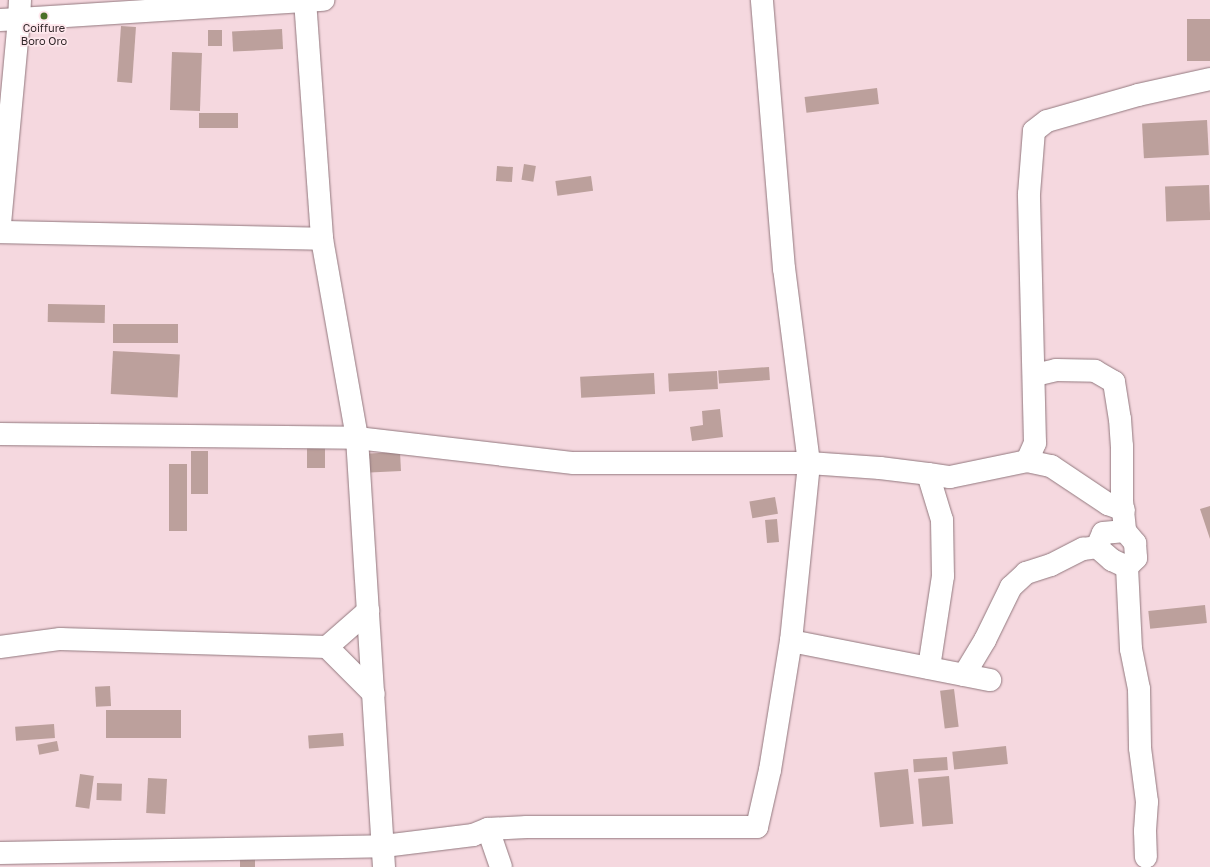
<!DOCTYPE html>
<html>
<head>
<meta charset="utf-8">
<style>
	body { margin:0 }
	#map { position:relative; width:1210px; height:867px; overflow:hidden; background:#f5d8df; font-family:"Golos Text",sans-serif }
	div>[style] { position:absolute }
	.building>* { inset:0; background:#bca09c; transform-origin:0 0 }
	.roads { filter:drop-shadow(0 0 1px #92787e) drop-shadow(0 0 1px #92787e) }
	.minor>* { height:22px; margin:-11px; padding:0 11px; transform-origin:11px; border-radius:11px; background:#fff }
	.dots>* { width:11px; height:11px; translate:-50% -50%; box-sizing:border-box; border:2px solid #fee7ec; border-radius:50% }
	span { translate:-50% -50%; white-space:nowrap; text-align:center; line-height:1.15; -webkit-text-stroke:3.5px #fee7ec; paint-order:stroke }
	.poi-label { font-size:11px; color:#34292c }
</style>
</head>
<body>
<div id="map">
	<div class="building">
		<i style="left:1210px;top:19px;width:42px;height:23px;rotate:90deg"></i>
		<i style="left:121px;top:26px;width:15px;height:56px;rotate:4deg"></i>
		<i style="left:282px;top:29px;width:20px;height:50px;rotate:87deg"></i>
		<i style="left:208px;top:30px;width:14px;height:16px"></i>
		<i style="left:172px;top:52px;width:30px;height:58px;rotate:2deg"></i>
		<i style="left:877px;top:88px;width:16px;height:73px;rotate:83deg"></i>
		<i style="left:199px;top:113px;width:39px;height:15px"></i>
		<i style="left:1207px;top:120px;width:35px;height:65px;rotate:87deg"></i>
		<i style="left:524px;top:164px;width:12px;height:16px;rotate:9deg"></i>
		<i style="left:497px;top:166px;width:16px;height:15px;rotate:4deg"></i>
		<i style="left:591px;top:176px;width:15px;height:36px;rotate:82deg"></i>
		<i style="left:1209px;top:185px;width:35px;height:44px;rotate:88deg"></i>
		<i style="left:48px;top:304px;width:57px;height:18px;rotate:1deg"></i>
		<i style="left:178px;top:324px;width:19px;height:65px;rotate:90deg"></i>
		<i style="left:113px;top:351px;width:67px;height:43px;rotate:3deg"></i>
		<i style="left:769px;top:367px;width:13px;height:51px;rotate:86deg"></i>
		<i style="left:717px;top:371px;width:18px;height:49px;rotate:87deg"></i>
		<i style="left:654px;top:373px;width:21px;height:74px;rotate:87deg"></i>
		<i style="clip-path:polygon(720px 409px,723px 437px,692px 441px,690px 427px,703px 425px,702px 411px)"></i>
		<i style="left:307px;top:444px;width:18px;height:24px"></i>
		<i style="left:191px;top:451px;width:17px;height:43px"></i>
		<i style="left:400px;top:452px;width:19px;height:31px;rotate:87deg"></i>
		<i style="left:169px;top:464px;width:18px;height:67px"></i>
		<i style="left:775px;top:497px;width:17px;height:26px;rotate:80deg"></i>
		<i style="clip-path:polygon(1210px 506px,1210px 539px,1200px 509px)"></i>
		<i style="left:777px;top:519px;width:23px;height:12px;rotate:85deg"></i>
		<i style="left:1205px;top:605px;width:18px;height:57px;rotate:84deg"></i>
		<i style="left:110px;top:686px;width:20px;height:15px;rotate:87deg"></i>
		<i style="left:954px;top:689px;width:38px;height:14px;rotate:83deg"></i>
		<i style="left:181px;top:710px;width:28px;height:75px;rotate:90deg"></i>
		<i style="left:54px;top:724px;width:14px;height:39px;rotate:86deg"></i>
		<i style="left:343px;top:733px;width:13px;height:35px;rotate:86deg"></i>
		<i style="left:57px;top:741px;width:10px;height:20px;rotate:79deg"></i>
		<i style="left:1006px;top:746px;width:18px;height:54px;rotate:84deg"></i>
		<i style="left:947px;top:757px;width:13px;height:34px;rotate:86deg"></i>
		<i style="left:908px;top:769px;width:55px;height:34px;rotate:84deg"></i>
		<i style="left:80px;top:774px;width:14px;height:33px;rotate:8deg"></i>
		<i style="left:949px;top:776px;width:48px;height:31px;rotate:85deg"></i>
		<i style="left:148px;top:778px;width:19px;height:35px;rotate:3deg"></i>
		<i style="left:97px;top:783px;width:25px;height:17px;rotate:2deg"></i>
		<i style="left:240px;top:859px;width:15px;height:8px"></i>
	</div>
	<div class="roads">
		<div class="minor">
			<i style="left:20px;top:0;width:19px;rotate:93deg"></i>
			<i style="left:19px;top:19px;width:305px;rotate:-3.6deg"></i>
			<i style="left:305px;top:0;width:240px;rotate:85.9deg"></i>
			<i style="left:322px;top:239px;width:202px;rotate:80deg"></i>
			<i style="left:357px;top:438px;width:430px;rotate:86.4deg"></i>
			<i style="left:0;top:20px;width:19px;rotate:-3deg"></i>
			<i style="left:19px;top:19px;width:204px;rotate:95.3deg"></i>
			<i style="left:0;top:232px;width:322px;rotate:1.2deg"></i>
			<i style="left:1035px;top:375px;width:22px;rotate:-13deg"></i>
			<i style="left:1056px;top:370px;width:39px;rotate:1deg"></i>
			<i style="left:1095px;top:371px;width:22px;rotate:30deg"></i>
			<i style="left:1114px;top:382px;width:37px;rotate:81deg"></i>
			<i style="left:1120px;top:419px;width:27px;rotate:86deg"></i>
			<i style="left:1122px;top:446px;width:55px;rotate:90deg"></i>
			<i style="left:1122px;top:501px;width:30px;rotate:84deg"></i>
			<i style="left:1125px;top:531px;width:16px;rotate:50deg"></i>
			<i style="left:1135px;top:543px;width:15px;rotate:86deg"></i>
			<i style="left:1136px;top:558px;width:13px;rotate:135deg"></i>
			<i style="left:1127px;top:567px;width:82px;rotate:87.2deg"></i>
			<i style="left:1131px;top:649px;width:41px;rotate:78.7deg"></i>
			<i style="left:1139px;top:689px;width:59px;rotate:89deg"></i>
			<i style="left:1140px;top:748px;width:54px;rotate:82.6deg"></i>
			<i style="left:1147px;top:802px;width:29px;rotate:94deg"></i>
			<i style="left:1145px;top:831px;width:26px;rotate:88deg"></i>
			<i style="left:0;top:434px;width:357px;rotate:0.6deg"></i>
			<i style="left:357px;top:438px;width:218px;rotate:6.6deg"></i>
			<i style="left:574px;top:463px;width:235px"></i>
			<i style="left:809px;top:463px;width:71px;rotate:4deg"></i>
			<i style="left:880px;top:468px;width:48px;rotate:7.1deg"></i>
			<i style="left:928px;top:474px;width:48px;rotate:73.1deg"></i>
			<i style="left:942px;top:520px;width:56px;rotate:89deg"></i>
			<i style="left:943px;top:576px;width:93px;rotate:98.7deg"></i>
			<i style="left:1027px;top:461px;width:20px;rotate:-66deg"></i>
			<i style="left:1035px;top:443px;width:249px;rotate:-91.4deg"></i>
			<i style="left:1029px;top:194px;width:63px;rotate:-85.5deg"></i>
			<i style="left:1034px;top:131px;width:16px;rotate:-38deg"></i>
			<i style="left:1047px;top:121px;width:95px;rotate:-15.9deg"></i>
			<i style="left:1138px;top:95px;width:74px;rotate:-12.5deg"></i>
			<i style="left:928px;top:474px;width:22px;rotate:8deg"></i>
			<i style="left:950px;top:477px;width:79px;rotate:-11.7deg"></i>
			<i style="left:1027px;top:461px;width:25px;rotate:12deg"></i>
			<i style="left:1051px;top:466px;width:69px;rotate:33.7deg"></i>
			<i style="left:1108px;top:504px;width:17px;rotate:21deg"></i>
			<i style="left:1097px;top:547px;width:15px;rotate:-67deg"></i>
			<i style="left:1103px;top:533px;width:22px;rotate:-5deg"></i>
			<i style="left:791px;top:641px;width:203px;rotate:11.1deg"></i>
			<i style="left:0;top:647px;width:61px;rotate:-7.6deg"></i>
			<i style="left:60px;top:639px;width:267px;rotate:1.7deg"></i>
			<i style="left:327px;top:647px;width:66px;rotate:45deg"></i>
			<i style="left:327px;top:647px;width:55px;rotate:-41.3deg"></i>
			<i style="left:964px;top:675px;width:41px;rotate:-59deg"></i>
			<i style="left:985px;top:640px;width:59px;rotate:-63.9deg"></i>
			<i style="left:1011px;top:587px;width:21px;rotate:-43deg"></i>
			<i style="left:1026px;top:573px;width:26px;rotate:-18deg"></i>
			<i style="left:1051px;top:565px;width:36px;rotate:-27deg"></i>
			<i style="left:1083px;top:549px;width:14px;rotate:-8deg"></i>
			<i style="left:1097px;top:547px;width:20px;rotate:41deg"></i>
			<i style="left:1112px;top:560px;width:17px;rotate:25deg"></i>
			<i style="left:488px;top:829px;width:40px;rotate:71.1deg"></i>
			<i style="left:0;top:853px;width:384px;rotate:-1deg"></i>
			<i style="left:384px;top:846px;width:90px;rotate:-7deg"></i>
			<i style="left:473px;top:835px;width:16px;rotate:-22deg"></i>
			<i style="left:488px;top:829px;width:39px;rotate:-3deg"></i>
			<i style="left:527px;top:827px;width:230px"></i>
			<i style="left:757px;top:827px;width:58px;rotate:-77.2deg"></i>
			<i style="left:770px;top:770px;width:131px;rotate:-80.8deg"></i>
			<i style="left:791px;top:641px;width:179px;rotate:-84.2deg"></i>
			<i style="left:809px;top:463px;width:196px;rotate:-97.3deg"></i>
			<i style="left:784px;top:269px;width:270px;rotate:-94.7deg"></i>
		</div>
	</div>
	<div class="dots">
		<i style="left:44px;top:16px;background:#4c6f27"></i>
	</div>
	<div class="poi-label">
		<span style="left:44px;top:35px">Coiffure<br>Boro Oro</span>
	</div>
</div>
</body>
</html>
